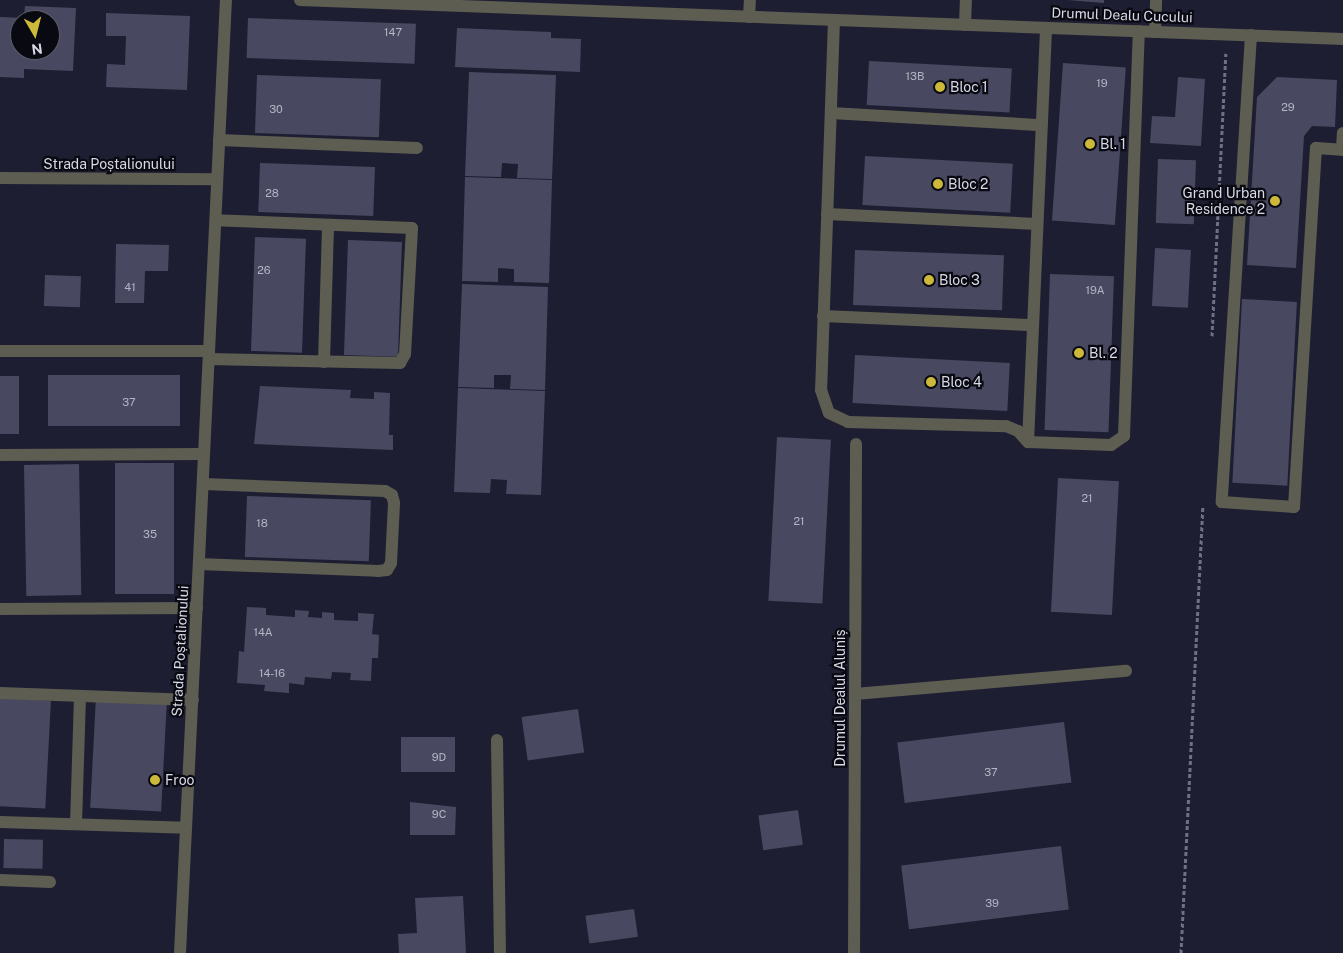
<!DOCTYPE html>
<html>
<head>
<meta charset="utf-8">
<style>
	body { margin:0 }
	#map { position:relative; width:1343px; height:953px; overflow:hidden; background:#1e1e32; font-family:"Public Sans",sans-serif }
	div>[style] { position:absolute }
	.building>* { inset:0; background:#484960; transform-origin:0 0 }
	.path>* { height:3px; margin-top:-1.5px; transform-origin:0; background:repeating-linear-gradient(90deg,#707082 0 4px,transparent 0 6.5px) }
	.service>* { height:12px; margin:-6px; padding:0 6px; transform-origin:6px; border-radius:6px; background:#5e5d52 }
	.minor>* { height:12px; margin:-6px; padding:0 6px; transform-origin:6px; border-radius:6px; background:#5e5d52 }
	.dots>* { width:14px; height:14px; translate:-50% -50%; box-sizing:border-box; border:2px solid #090912; border-radius:50% }
	span { translate:-50% -50%; white-space:nowrap; text-align:center; line-height:1.15; -webkit-text-stroke:4.5px #090912; paint-order:stroke }
	.number-label { font-size:11px; color:#b4b5c5 }
	.number-label span { -webkit-text-stroke-width:0 }
	.street-label { font-size:14px; color:#d8d9e7 }
	.poi-label { font-size:14px; color:#d8d9e7 }
	.left { translate:0 -50%; text-align:left }
	.right { translate:-100% -50%; text-align:right }
	.north { position:absolute; left:10px; top:10px; width:50px; height:50px; box-sizing:border-box; background:#090912; border:1px solid #5c5c67; border-radius:50%; rotate:172deg; font-size:14px; font-weight:700; line-height:20px; text-align:center; color:#d8d9e7 }
	.north::after { content:''; display:block; margin:auto; width:18px; height:22px; background:#ccb939; clip-path:polygon(50% 0,100% 100%,50% 72%,0 100%) }
</style>
</head>
<body>
<div id="map">
	<div class="building">
		<i style="clip-path:polygon(1068px 0,1104px 0,1104px 3px)"></i>
		<i style="clip-path:polygon(evenodd,25px 6px,76px 8px,73px 71px,24px 69px,24px 78px,0 77px,0 17px,24px 18px,25px 6px,20px 20px,50px 20px,50px 50px,20px 50px,20px 20px)"></i>
		<i style="clip-path:polygon(106px 13px,190px 16px,187px 90px,106px 87px,107px 64px,125px 65px,126px 36px,106px 36px)"></i>
		<i style="left:248px;top:18px;width:168px;height:40px;rotate:2deg"></i>
		<i style="clip-path:polygon(457px 28px,551px 32px,551px 38px,581px 39px,580px 72px,455px 67px)"></i>
		<i style="left:869px;top:61px;width:143px;height:44px;rotate:3deg"></i>
		<i style="left:1063px;top:63px;width:63px;height:158px;rotate:4deg"></i>
		<i style="clip-path:polygon(469px 72px,556px 75px,552px 179px,517px 178px,518px 164px,502px 163px,501px 177px,465px 176px)"></i>
		<i style="left:257px;top:75px;width:124px;height:58px;rotate:2deg"></i>
		<i style="clip-path:polygon(1178px 77px,1205px 79px,1201px 146px,1150px 143px,1152px 116px,1175px 117px)"></i>
		<i style="clip-path:polygon(1277px 77px,1337px 80px,1335px 127px,1312px 126px,1304px 136px,1296px 268px,1247px 265px,1257px 97px)"></i>
		<i style="left:865px;top:156px;width:148px;height:49px;rotate:3deg"></i>
		<i style="left:1158px;top:159px;width:38px;height:64px;rotate:2deg"></i>
		<i style="left:260px;top:163px;width:115px;height:49px;rotate:2deg"></i>
		<i style="clip-path:polygon(465px 177px,552px 180px,549px 283px,514px 282px,514px 269px,498px 268px,498px 282px,462px 281px)"></i>
		<i style="left:255px;top:237px;width:51px;height:114px;rotate:2deg"></i>
		<i style="left:348px;top:240px;width:54px;height:115px;rotate:2deg"></i>
		<i style="clip-path:polygon(116px 244px,169px 245px,168px 271px,145px 271px,144px 303px,115px 303px)"></i>
		<i style="left:1155px;top:248px;width:36px;height:58px;rotate:3deg"></i>
		<i style="left:855px;top:250px;width:149px;height:55px;rotate:2deg"></i>
		<i style="left:1050px;top:274px;width:64px;height:156px;rotate:2deg"></i>
		<i style="left:45px;top:275px;width:36px;height:31px;rotate:2deg"></i>
		<i style="clip-path:polygon(462px 284px,548px 287px,545px 390px,510px 389px,511px 375px,494px 375px,494px 388px,458px 387px)"></i>
		<i style="left:1242px;top:299px;width:55px;height:184px;rotate:3deg"></i>
		<i style="left:855px;top:355px;width:155px;height:48px;rotate:3deg"></i>
		<i style="left:48px;top:375px;width:132px;height:51px"></i>
		<i style="left:0;top:376px;width:19px;height:58px"></i>
		<i style="clip-path:polygon(260px 386px,351px 390px,350px 398px,374px 399px,374px 392px,390px 393px,389px 435px,393px 435px,393px 450px,254px 444px)"></i>
		<i style="clip-path:polygon(458px 388px,545px 391px,541px 495px,506px 494px,507px 480px,491px 479px,490px 493px,454px 492px)"></i>
		<i style="left:777px;top:437px;width:54px;height:164px;rotate:3deg"></i>
		<i style="left:174px;top:463px;width:131px;height:59px;rotate:90deg"></i>
		<i style="left:79px;top:464px;width:131px;height:55px;rotate:89deg"></i>
		<i style="left:1058px;top:478px;width:61px;height:134px;rotate:3deg"></i>
		<i style="left:247px;top:496px;width:124px;height:61px;rotate:2deg"></i>
		<i style="clip-path:polygon(247px 607px,266px 608px,266px 615px,295px 617px,295px 610px,309px 611px,308px 617px,322px 618px,322px 612px,334px 613px,334px 620px,358px 621px,358px 613px,374px 614px,372px 634px,379px 635px,378px 658px,372px 658px,371px 681px,350px 680px,351px 673px,332px 672px,331px 679px,305px 677px,304px 685px,289px 683px,289px 693px,264px 691px,265px 685px,237px 683px,239px 651px,244px 652px)"></i>
		<i style="left:96px;top:697px;width:71px;height:111px;rotate:3deg"></i>
		<i style="left:0;top:698px;width:51px;height:108px;rotate:3deg"></i>
		<i style="left:578px;top:709px;width:44px;height:57px;rotate:82deg"></i>
		<i style="left:1064px;top:722px;width:61px;height:168px;rotate:83deg"></i>
		<i style="left:401px;top:737px;width:54px;height:35px"></i>
		<i style="clip-path:polygon(410px 802px,456px 807px,455px 835px,410px 835px)"></i>
		<i style="left:798px;top:810px;width:35px;height:40px;rotate:82deg"></i>
		<i style="left:4px;top:839px;width:39px;height:29px;rotate:1deg"></i>
		<i style="left:1061px;top:846px;width:64px;height:161px;rotate:83deg"></i>
		<i style="clip-path:polygon(463px 896px,466px 953px,399px 953px,398px 934px,417px 933px,415px 898px)"></i>
		<i style="left:634px;top:909px;width:28px;height:49px;rotate:82deg"></i>
	</div>
	<div class="path">
		<i style="left:1212px;top:336px;width:283px;rotate:-87.2deg"></i>
		<i style="left:1181px;top:953px;width:447px;rotate:-87.2deg"></i>
	</div>
	<div class="service">
		<i style="left:749px;top:17px;width:17px;rotate:-87deg"></i>
		<i style="left:834px;top:20px;width:370px;rotate:92deg"></i>
		<i style="left:821px;top:390px;width:24px;rotate:71deg"></i>
		<i style="left:829px;top:413px;width:21px;rotate:25deg"></i>
		<i style="left:848px;top:422px;width:158px;rotate:1.5deg"></i>
		<i style="left:1006px;top:426px;width:13px;rotate:23deg"></i>
		<i style="left:1018px;top:431px;width:15px;rotate:48deg"></i>
		<i style="left:1028px;top:442px;width:83px;rotate:2.1deg"></i>
		<i style="left:1111px;top:445px;width:16px;rotate:-35deg"></i>
		<i style="left:1124px;top:436px;width:405px;rotate:-87.9deg"></i>
		<i style="left:965px;top:25px;width:25px;rotate:-88deg"></i>
		<i style="left:1251px;top:35px;width:468px;rotate:93.6deg"></i>
		<i style="left:1222px;top:502px;width:72px;rotate:4deg"></i>
		<i style="left:1294px;top:507px;width:360px;rotate:-86.5deg"></i>
		<i style="left:1316px;top:148px;width:26px;rotate:4deg"></i>
		<i style="left:1342px;top:150px;width:17px;rotate:-87deg"></i>
		<i style="left:831px;top:113px;width:211px;rotate:3.3deg"></i>
		<i style="left:219px;top:140px;width:198px;rotate:2.3deg"></i>
		<i style="left:827px;top:214px;width:210px;rotate:2.7deg"></i>
		<i style="left:823px;top:316px;width:210px;rotate:2.5deg"></i>
		<i style="left:0;top:351px;width:209px"></i>
		<i style="left:209px;top:359px;width:191px;rotate:1.2deg"></i>
		<i style="left:400px;top:363px;width:10px;rotate:-61deg"></i>
		<i style="left:405px;top:354px;width:126px;rotate:-86.8deg"></i>
		<i style="left:412px;top:228px;width:196px;rotate:-177.7deg"></i>
		<i style="left:324px;top:362px;width:137px;rotate:-88.3deg"></i>
		<i style="left:1028px;top:442px;width:414px;rotate:-87.5deg"></i>
		<i style="left:0;top:455px;width:204px;rotate:-0.3deg"></i>
		<i style="left:199px;top:564px;width:179px;rotate:2.2deg"></i>
		<i style="left:378px;top:571px;width:9px;rotate:-6deg"></i>
		<i style="left:387px;top:570px;width:8px;rotate:-60deg"></i>
		<i style="left:391px;top:563px;width:60px;rotate:-87.1deg"></i>
		<i style="left:394px;top:503px;width:8px;rotate:-104deg"></i>
		<i style="left:392px;top:495px;width:8px;rotate:-150deg"></i>
		<i style="left:385px;top:491px;width:182px;rotate:-177.8deg"></i>
		<i style="left:0;top:609px;width:197px;rotate:-0.3deg"></i>
		<i style="left:0;top:693px;width:193px;rotate:2.1deg"></i>
		<i style="left:855px;top:694px;width:272px;rotate:-4.9deg"></i>
		<i style="left:0;top:822px;width:186px;rotate:1.8deg"></i>
		<i style="left:76px;top:824px;width:128px;rotate:-88.2deg"></i>
	</div>
	<div class="minor">
		<i style="left:300px;top:0;width:1044px;rotate:2.14deg"></i>
		<i style="left:1155px;top:32px;width:32px;rotate:-88deg"></i>
		<i style="left:0;top:178px;width:217px;rotate:0.3deg"></i>
		<i style="left:497px;top:740px;width:213px;rotate:89.2deg"></i>
		<i style="left:0;top:880px;width:50px;rotate:2.3deg"></i>
		<i style="left:180px;top:953px;width:954px;rotate:-87.24deg"></i>
		<i style="left:854px;top:953px;width:509px;rotate:-89.77deg"></i>
	</div>
	<div class="dots">
		<i style="left:940px;top:87px;background:#ccb939"></i>
		<i style="left:1090px;top:144px;background:#ccb939"></i>
		<i style="left:938px;top:184px;background:#ccb939"></i>
		<i style="left:1275px;top:201px;background:#ccb939"></i>
		<i style="left:929px;top:280px;background:#ccb939"></i>
		<i style="left:1079px;top:353px;background:#ccb939"></i>
		<i style="left:931px;top:382px;background:#ccb939"></i>
		<i style="left:155px;top:780px;background:#ccb939"></i>
	</div>
	<div class="number-label">
		<span style="left:393px;top:32px">147</span>
		<span style="left:915px;top:76px">13B</span>
		<span style="left:1102px;top:83px">19</span>
		<span style="left:1288px;top:107px">29</span>
		<span style="left:276px;top:109px">30</span>
		<span style="left:272px;top:193px">28</span>
		<span style="left:264px;top:270px">26</span>
		<span style="left:130px;top:287px">41</span>
		<span style="left:1095px;top:290px">19A</span>
		<span style="left:129px;top:402px">37</span>
		<span style="left:1087px;top:498px">21</span>
		<span style="left:799px;top:521px">21</span>
		<span style="left:262px;top:523px">18</span>
		<span style="left:150px;top:534px">35</span>
		<span style="left:263px;top:632px">14A</span>
		<span style="left:272px;top:673px">14-16</span>
		<span style="left:439px;top:757px">9D</span>
		<span style="left:991px;top:772px">37</span>
		<span style="left:439px;top:814px">9C</span>
		<span style="left:992px;top:903px">39</span>
	</div>
	<div class="street-label">
		<span style="left:1122px;top:15px;rotate:2deg">Drumul Dealu Cucului</span>
		<span style="left:109px;top:164px">Strada Poștalionului</span>
		<span style="left:180px;top:651px;rotate:-87deg">Strada Poștalionului</span>
		<span style="left:840px;top:698px;rotate:-90deg">Drumul Dealul Aluniș</span>
	</div>
	<div class="poi-label">
		<span class="left" style="left:950px;top:87px">Bloc 1</span>
		<span class="left" style="left:1100px;top:144px">Bl. 1</span>
		<span class="left" style="left:948px;top:184px">Bloc 2</span>
		<span class="right" style="left:1265px;top:201px">Grand Urban<br>Residence 2</span>
		<span class="left" style="left:939px;top:280px">Bloc 3</span>
		<span class="left" style="left:1089px;top:353px">Bl. 2</span>
		<span class="left" style="left:941px;top:382px">Bloc 4</span>
		<span class="left" style="left:165px;top:780px">Froo</span>
	</div>
	<div class="north">N</div>
</div>
</body>
</html>
